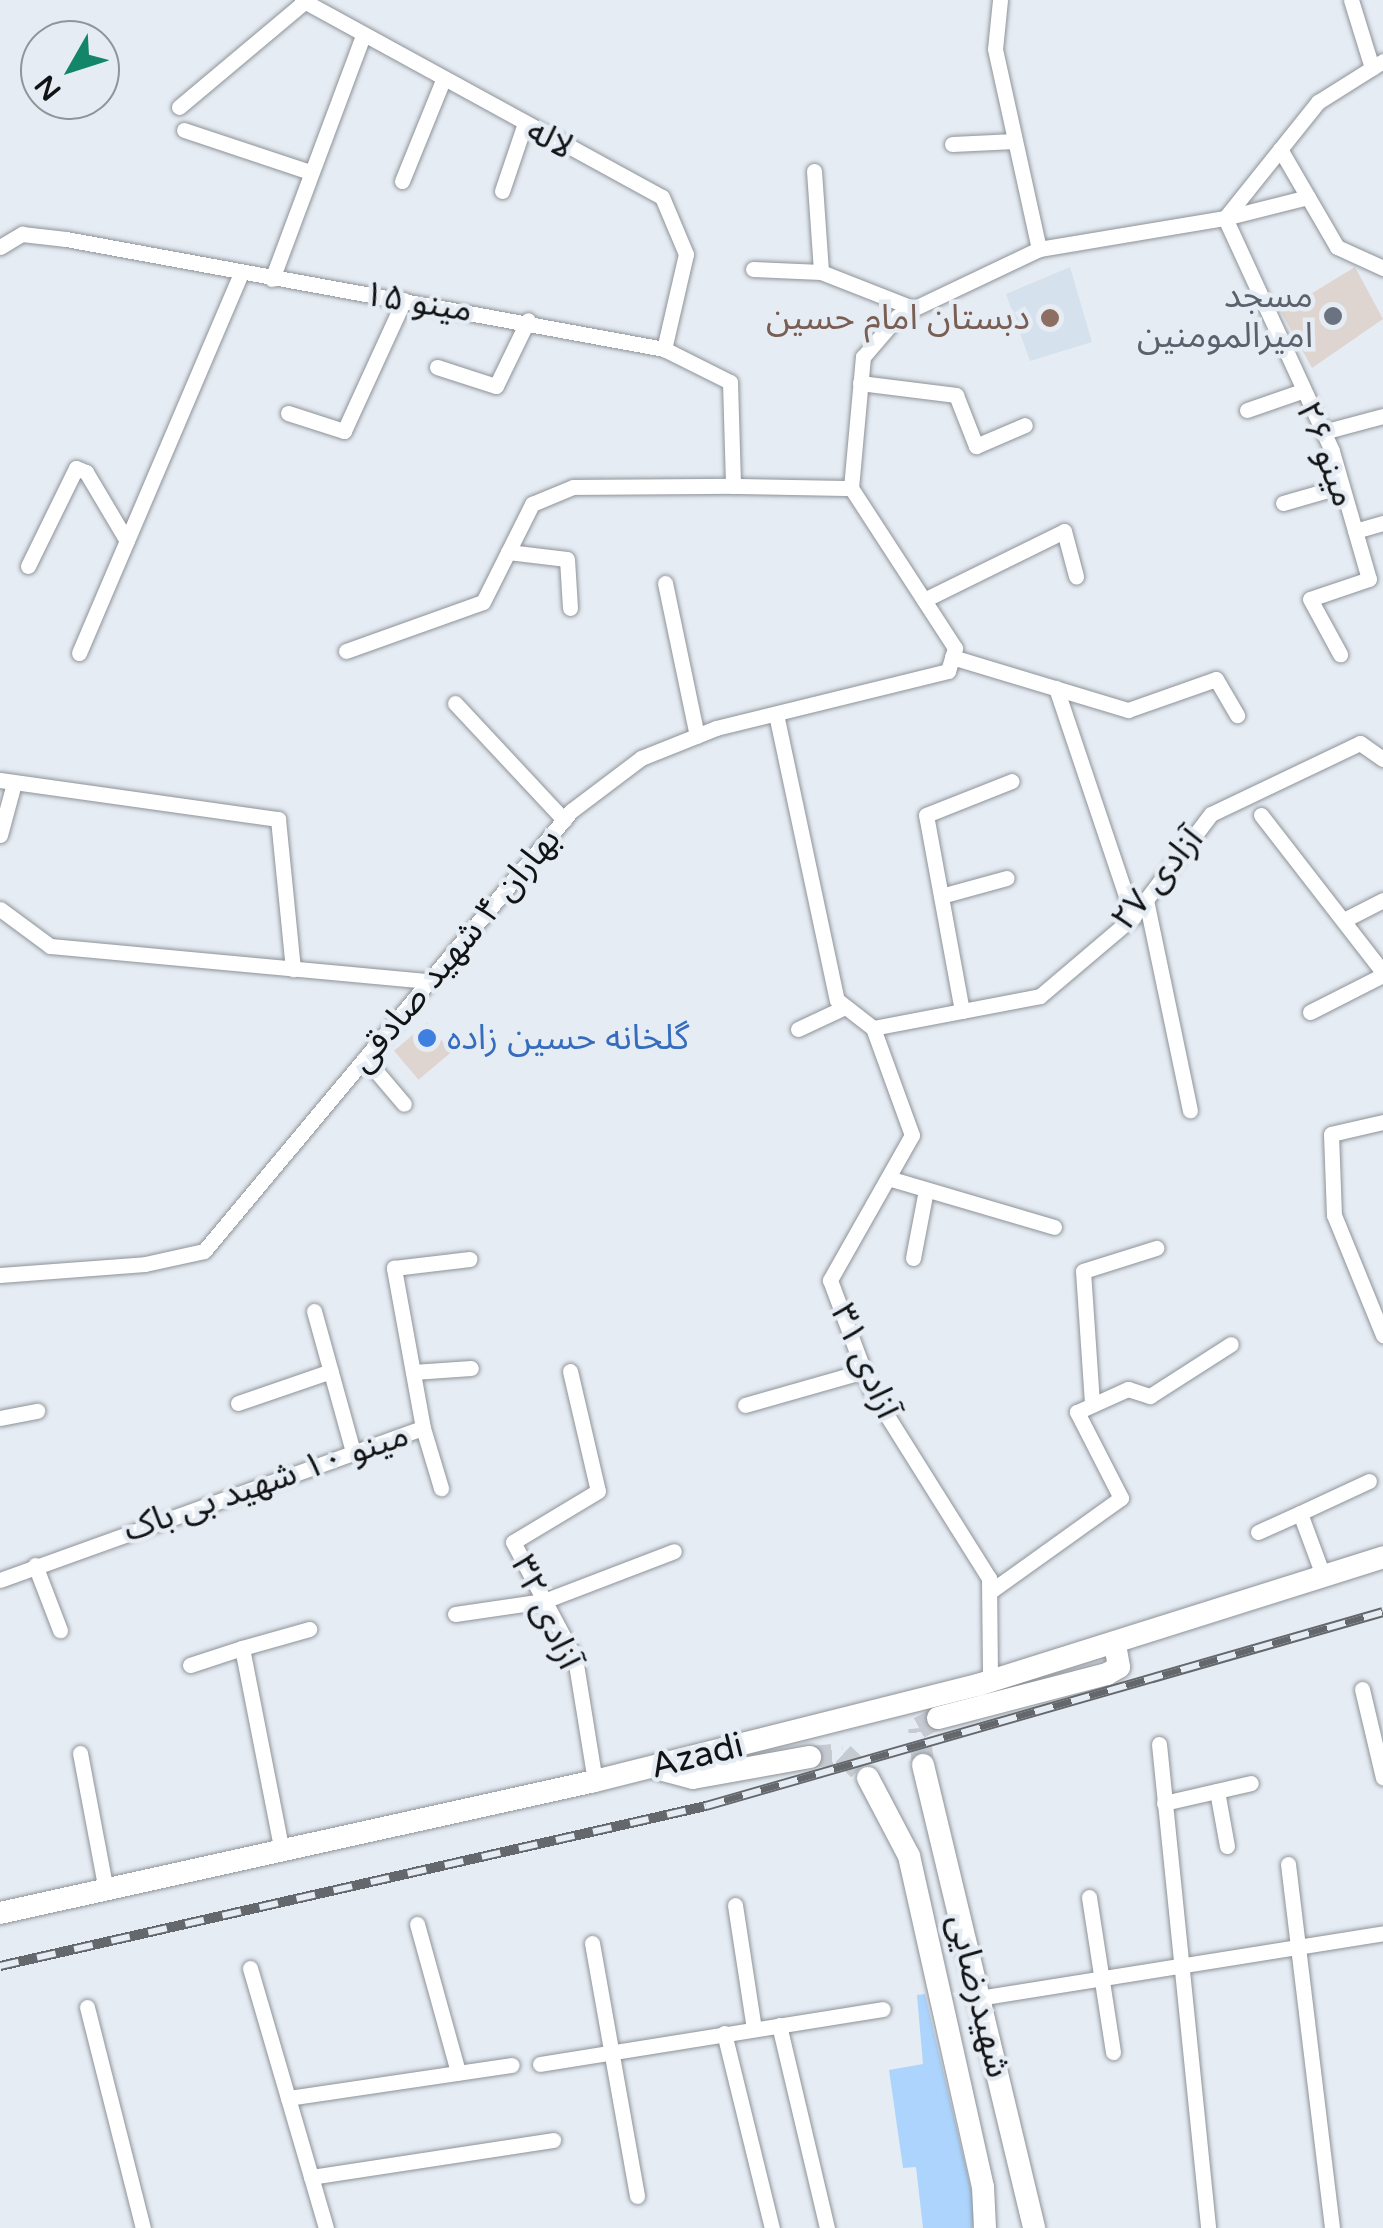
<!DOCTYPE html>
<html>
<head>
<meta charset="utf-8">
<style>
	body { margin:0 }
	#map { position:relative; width:1383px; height:2228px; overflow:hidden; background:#e6ecf3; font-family:"Varela Round","Noto Sans Arabic",sans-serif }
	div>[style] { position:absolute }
	.built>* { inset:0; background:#d5e1ed }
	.green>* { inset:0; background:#add4fc }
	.building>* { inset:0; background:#ded5d1; transform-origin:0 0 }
	.secondary-tunnel>* { height:22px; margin-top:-11px; transform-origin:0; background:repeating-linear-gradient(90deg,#c6cbd2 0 22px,transparent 0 33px) }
	.roads { filter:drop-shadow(0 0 2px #8e9399) drop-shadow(0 0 2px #8e9399) }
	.street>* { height:15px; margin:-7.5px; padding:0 7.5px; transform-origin:7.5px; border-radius:7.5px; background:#fff }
	.secondary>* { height:22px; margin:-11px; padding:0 11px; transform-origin:11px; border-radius:11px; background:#fff }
	.rail>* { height:10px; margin-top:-5px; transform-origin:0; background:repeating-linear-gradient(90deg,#e6ecf3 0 19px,#64686c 0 38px); box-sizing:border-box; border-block:2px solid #64686c }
	.dots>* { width:28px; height:28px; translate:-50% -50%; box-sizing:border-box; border:5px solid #e6ecf3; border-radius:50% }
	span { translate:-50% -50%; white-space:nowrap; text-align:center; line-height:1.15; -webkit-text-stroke:9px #e6ecf3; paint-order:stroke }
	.street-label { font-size:35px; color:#111315 }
	.worship-label { font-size:35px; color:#5b616d }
	.right { translate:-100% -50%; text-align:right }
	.education-label { font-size:35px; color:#785e54 }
	.shop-label { font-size:35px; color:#366cbe }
	.left { translate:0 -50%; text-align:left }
	.north { position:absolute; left:20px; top:20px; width:100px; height:100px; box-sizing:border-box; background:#e6ecf3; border:2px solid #91959a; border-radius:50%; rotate:231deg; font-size:28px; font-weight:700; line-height:40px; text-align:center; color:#111315 }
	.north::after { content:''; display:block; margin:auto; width:35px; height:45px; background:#128666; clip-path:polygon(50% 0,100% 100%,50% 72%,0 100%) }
</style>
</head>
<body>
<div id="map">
	<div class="built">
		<i style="clip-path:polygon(1070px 267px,1092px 342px,1030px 361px,1006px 294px)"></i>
	</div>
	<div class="green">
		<i style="clip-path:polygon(925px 1994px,977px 2215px,972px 2228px,923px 2228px,916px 2167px,903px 2168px,889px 2070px,923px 2064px,917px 1995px)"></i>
	</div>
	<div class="building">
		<i style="clip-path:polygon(1355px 267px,1383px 319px,1312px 368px,1281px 312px)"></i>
		<i style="left:427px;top:1023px;width:38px;height:43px;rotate:50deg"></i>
	</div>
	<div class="secondary-tunnel">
		<i style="left:810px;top:1757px;width:33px;rotate:-5deg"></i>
		<i style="left:843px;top:1754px;width:35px;rotate:44deg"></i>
		<i style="left:923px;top:1765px;width:37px;rotate:-96deg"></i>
		<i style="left:919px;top:1728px;width:21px;rotate:-28deg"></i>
	</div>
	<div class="roads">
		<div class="street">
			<i style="left:302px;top:0;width:410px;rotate:28.7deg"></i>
			<i style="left:662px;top:197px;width:62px;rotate:67.2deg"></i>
			<i style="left:686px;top:254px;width:98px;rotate:103deg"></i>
			<i style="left:1000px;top:0;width:49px;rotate:95.8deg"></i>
			<i style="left:995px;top:49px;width:205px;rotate:77.6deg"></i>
			<i style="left:1351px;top:0;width:71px;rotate:72.8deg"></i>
			<i style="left:179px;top:107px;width:163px;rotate:-40deg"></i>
			<i style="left:184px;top:130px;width:130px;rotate:18.4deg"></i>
			<i style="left:952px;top:144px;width:63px;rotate:-2.7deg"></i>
			<i style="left:1280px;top:149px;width:113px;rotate:59.8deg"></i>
			<i style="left:1337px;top:247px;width:51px;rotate:24.5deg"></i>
			<i style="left:814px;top:171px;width:101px;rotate:86deg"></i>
			<i style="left:821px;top:272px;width:99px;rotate:21.4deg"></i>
			<i style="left:402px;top:181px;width:109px;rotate:-67.9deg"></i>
			<i style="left:502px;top:191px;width:69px;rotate:-71.3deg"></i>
			<i style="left:1308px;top:197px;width:86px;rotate:165.8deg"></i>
			<i style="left:1225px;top:218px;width:256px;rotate:65.3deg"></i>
			<i style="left:1332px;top:451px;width:133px;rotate:73.9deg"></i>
			<i style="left:1369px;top:579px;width:62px;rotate:161.3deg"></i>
			<i style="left:1310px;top:599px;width:63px;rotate:61.4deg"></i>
			<i style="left:0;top:247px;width:26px;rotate:-31deg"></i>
			<i style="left:22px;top:234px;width:44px;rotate:6.5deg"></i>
			<i style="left:66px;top:239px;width:608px;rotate:10.42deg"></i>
			<i style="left:664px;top:349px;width:74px;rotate:26.6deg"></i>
			<i style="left:730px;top:382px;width:104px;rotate:88.3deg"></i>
			<i style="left:733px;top:486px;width:118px;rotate:1deg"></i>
			<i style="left:753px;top:269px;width:68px;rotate:2.5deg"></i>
			<i style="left:272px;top:279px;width:260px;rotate:-69.5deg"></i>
			<i style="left:437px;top:367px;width:62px;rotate:17.9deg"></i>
			<i style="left:496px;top:386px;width:73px;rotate:-64.1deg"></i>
			<i style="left:860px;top:383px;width:97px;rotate:7.1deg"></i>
			<i style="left:956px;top:395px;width:55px;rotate:68.6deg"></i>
			<i style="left:976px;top:446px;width:53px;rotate:-23.2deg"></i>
			<i style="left:1247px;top:410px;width:58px;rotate:-19.1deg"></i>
			<i style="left:288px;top:413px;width:59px;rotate:17.8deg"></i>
			<i style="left:344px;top:431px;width:144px;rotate:-65.4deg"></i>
			<i style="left:1323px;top:432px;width:62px;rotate:-14.9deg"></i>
			<i style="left:1283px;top:503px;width:61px;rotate:-16.1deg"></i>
			<i style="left:1355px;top:531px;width:29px;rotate:-16deg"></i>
			<i style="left:508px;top:552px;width:59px;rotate:6.8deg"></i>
			<i style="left:567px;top:559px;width:49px;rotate:86.5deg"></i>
			<i style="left:28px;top:566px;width:109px;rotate:-63.9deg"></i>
			<i style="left:76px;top:468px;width:11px;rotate:22deg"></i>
			<i style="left:86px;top:472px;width:80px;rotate:59.3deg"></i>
			<i style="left:665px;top:583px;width:156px;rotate:78.2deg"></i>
			<i style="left:924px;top:600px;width:156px;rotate:-26.2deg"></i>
			<i style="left:1064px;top:531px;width:47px;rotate:75.1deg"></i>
			<i style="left:346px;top:651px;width:145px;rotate:-19.7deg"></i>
			<i style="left:483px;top:602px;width:110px;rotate:-63.4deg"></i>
			<i style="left:532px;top:504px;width:44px;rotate:-22.5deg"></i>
			<i style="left:573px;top:487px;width:160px;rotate:-0.4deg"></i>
			<i style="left:79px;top:653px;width:412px;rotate:-66.9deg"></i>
			<i style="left:952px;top:657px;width:184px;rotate:16.8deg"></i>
			<i style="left:1128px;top:710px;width:93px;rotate:-19.4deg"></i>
			<i style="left:1216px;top:679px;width:42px;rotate:59.7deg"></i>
			<i style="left:1056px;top:688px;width:242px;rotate:71.4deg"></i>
			<i style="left:455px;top:703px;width:160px;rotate:47deg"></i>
			<i style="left:776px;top:714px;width:292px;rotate:78deg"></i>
			<i style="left:837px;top:1000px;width:46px;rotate:37.9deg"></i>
			<i style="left:873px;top:1028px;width:114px;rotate:70deg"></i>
			<i style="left:912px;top:1135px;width:167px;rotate:119.5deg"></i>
			<i style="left:830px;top:1280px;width:117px;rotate:69.6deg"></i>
			<i style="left:871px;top:1390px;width:222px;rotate:57.9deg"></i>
			<i style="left:989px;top:1578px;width:104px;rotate:89.4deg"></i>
			<i style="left:0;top:780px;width:281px;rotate:8deg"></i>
			<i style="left:278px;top:819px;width:151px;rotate:84.3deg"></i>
			<i style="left:1261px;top:815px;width:199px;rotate:52.2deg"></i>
			<i style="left:0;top:835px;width:54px;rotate:-74.9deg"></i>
			<i style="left:941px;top:896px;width:68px;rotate:-15.3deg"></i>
			<i style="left:1146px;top:900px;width:215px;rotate:78.2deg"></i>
			<i style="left:0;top:909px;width:62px;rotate:36.5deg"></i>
			<i style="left:50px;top:946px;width:381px;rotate:5.3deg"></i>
			<i style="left:1344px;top:920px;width:44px;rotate:-27.1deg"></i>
			<i style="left:962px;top:1011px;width:199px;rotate:-100.4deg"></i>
			<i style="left:926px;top:815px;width:92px;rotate:-21.6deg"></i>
			<i style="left:1310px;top:1012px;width:82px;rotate:-26.9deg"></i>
			<i style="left:873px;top:1028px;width:170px;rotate:-10.8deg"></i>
			<i style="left:1040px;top:996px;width:122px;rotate:-40.3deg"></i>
			<i style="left:1133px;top:917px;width:129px;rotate:-52.9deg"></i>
			<i style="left:1211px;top:814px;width:165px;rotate:-25.5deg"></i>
			<i style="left:1360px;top:743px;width:28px;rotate:35deg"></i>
			<i style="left:798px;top:1029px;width:52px;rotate:-25.1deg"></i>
			<i style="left:365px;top:1058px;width:60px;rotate:49.7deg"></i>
			<i style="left:1383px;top:1122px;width:53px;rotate:167deg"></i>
			<i style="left:1331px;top:1134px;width:81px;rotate:87.9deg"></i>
			<i style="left:1334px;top:1215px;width:130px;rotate:67.8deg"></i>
			<i style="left:888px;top:1178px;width:173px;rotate:16.4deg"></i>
			<i style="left:913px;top:1258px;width:69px;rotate:-79.2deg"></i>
			<i style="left:0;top:1275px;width:145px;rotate:-4.3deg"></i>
			<i style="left:145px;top:1264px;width:60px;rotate:-12.4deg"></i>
			<i style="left:204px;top:1251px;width:573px;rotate:-50.17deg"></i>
			<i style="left:571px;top:811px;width:88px;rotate:-37.1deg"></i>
			<i style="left:641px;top:758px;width:81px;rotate:-21.8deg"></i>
			<i style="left:716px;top:728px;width:239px;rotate:-13.8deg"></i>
			<i style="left:948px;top:671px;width:24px;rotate:-73deg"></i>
			<i style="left:955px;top:648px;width:191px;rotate:-123deg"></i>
			<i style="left:851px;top:488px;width:132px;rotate:-84.8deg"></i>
			<i style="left:863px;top:357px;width:54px;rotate:-49.5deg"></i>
			<i style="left:898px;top:316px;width:156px;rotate:-25.4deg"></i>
			<i style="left:1039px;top:249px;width:189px;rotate:-9.5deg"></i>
			<i style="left:1225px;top:218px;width:149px;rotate:-51.3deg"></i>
			<i style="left:1318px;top:102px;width:77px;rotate:-32.2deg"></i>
			<i style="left:314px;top:1311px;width:146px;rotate:74.5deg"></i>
			<i style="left:570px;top:1371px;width:123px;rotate:76.9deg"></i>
			<i style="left:598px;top:1491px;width:99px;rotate:149deg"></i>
			<i style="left:513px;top:1542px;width:132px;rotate:61.9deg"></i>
			<i style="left:575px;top:1658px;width:125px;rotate:80.8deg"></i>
			<i style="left:413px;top:1372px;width:58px;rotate:-3.9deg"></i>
			<i style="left:238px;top:1403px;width:98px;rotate:-19deg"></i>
			<i style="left:1092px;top:1403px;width:132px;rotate:-93.9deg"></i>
			<i style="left:1083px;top:1271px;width:77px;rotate:-17.5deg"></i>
			<i style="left:745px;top:1405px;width:124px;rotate:-15.9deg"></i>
			<i style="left:0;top:1418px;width:38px;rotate:-11deg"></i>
			<i style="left:423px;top:1428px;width:63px;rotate:73.3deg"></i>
			<i style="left:1258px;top:1532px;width:46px;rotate:-24.3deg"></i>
			<i style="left:35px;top:1565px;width:70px;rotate:69deg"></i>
			<i style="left:1324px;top:1578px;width:69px;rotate:-110.3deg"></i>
			<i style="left:1300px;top:1513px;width:76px;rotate:-24.9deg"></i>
			<i style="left:0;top:1580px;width:449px;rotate:-19.8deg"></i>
			<i style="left:423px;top:1428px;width:163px;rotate:-100.3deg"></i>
			<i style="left:394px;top:1268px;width:76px;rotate:-6.8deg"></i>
			<i style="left:991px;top:1591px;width:160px;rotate:-35.6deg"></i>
			<i style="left:1121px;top:1498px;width:97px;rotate:-117.1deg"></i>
			<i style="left:1077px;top:1412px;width:56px;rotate:-24.3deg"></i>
			<i style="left:1128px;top:1389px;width:23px;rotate:18deg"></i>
			<i style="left:1150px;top:1396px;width:96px;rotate:-32.7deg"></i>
			<i style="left:455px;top:1614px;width:90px;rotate:-8.3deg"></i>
			<i style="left:544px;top:1601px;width:139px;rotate:-21deg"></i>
			<i style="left:242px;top:1648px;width:70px;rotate:-15.8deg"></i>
			<i style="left:190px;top:1665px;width:55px;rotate:-18.1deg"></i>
			<i style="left:242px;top:1648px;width:207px;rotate:78.9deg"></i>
			<i style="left:1362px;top:1689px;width:91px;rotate:76.7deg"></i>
			<i style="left:1159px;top:1744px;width:486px;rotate:84.2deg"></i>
			<i style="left:80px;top:1753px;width:139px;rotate:79.3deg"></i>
			<i style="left:1217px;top:1791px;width:56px;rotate:79.7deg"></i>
			<i style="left:1164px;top:1803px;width:89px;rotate:-12.9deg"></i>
			<i style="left:1288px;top:1864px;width:367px;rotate:83.1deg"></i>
			<i style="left:1089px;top:1897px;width:157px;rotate:81.2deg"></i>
			<i style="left:735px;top:1905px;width:125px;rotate:81.3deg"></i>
			<i style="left:417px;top:1924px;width:154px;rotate:74.5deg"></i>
			<i style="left:592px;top:1943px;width:257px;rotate:79.9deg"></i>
			<i style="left:250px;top:1968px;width:271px;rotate:73.7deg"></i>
			<i style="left:979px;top:1998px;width:409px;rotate:-9.1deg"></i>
			<i style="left:87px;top:2007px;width:228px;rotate:75.8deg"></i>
			<i style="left:779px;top:2025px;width:209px;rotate:76.7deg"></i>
			<i style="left:724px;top:2033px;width:201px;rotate:76.2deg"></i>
			<i style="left:540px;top:2064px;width:347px;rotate:-9.1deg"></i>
			<i style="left:288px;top:2098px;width:226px;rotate:-8.4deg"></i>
			<i style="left:311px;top:2177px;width:245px;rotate:-8.7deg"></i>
		</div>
		<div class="secondary">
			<i style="left:938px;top:1718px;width:175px;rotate:-14.6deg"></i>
			<i style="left:1107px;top:1674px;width:14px;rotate:-30deg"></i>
			<i style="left:1119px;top:1667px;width:23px;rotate:-100deg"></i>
			<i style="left:923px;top:1765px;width:476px;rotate:76.5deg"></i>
			<i style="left:656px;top:1768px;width:38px;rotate:15deg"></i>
			<i style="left:693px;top:1778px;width:119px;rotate:-10.2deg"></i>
			<i style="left:868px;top:1778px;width:88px;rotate:62.3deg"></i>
			<i style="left:909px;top:1856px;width:339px;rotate:77.4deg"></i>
			<i style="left:983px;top:2187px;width:41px;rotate:87.2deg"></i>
			<i style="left:0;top:1913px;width:609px;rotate:-12.51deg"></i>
			<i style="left:595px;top:1781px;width:395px;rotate:-14.1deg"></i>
			<i style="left:978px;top:1685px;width:425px;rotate:-17.5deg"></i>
		</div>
	</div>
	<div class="rail">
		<i style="left:0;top:1966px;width:724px;rotate:-12.77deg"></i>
		<i style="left:706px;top:1806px;width:704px;rotate:-15.99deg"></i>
	</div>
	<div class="dots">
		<i style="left:1333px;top:316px;background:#6b7280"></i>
		<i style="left:1050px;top:318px;background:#8d6e63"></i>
		<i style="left:427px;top:1038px;background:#3f7fe0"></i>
	</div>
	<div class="street-label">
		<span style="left:550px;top:139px;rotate:28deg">لاله</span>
		<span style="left:418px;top:302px;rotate:9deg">مینو ۱۵</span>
		<span style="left:1326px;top:454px;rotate:69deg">مینو ۲۶</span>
		<span style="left:1157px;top:879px;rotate:-50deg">آزادی ۲۷</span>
		<span style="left:455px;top:950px;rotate:-50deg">بهاران ۴ شهید صادقی</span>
		<span style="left:865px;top:1361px;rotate:66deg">آزادی ۳۱</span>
		<span style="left:266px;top:1482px;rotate:-19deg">مینو ۱۰ شهید بی باک</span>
		<span style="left:546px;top:1612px;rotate:65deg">آزادی ۳۲</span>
		<span style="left:697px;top:1756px;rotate:-14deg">Azadi</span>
		<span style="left:979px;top:1996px;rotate:76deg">شهیدرضایی</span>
	</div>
	<div class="worship-label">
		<span class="right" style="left:1313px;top:316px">مسجد<br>امیرالمومنین</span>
	</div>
	<div class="education-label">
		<span class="right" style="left:1030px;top:318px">دبستان امام حسین</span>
	</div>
	<div class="shop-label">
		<span class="left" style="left:447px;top:1038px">گلخانه حسین زاده</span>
	</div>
	<div class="north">N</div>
</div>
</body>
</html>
